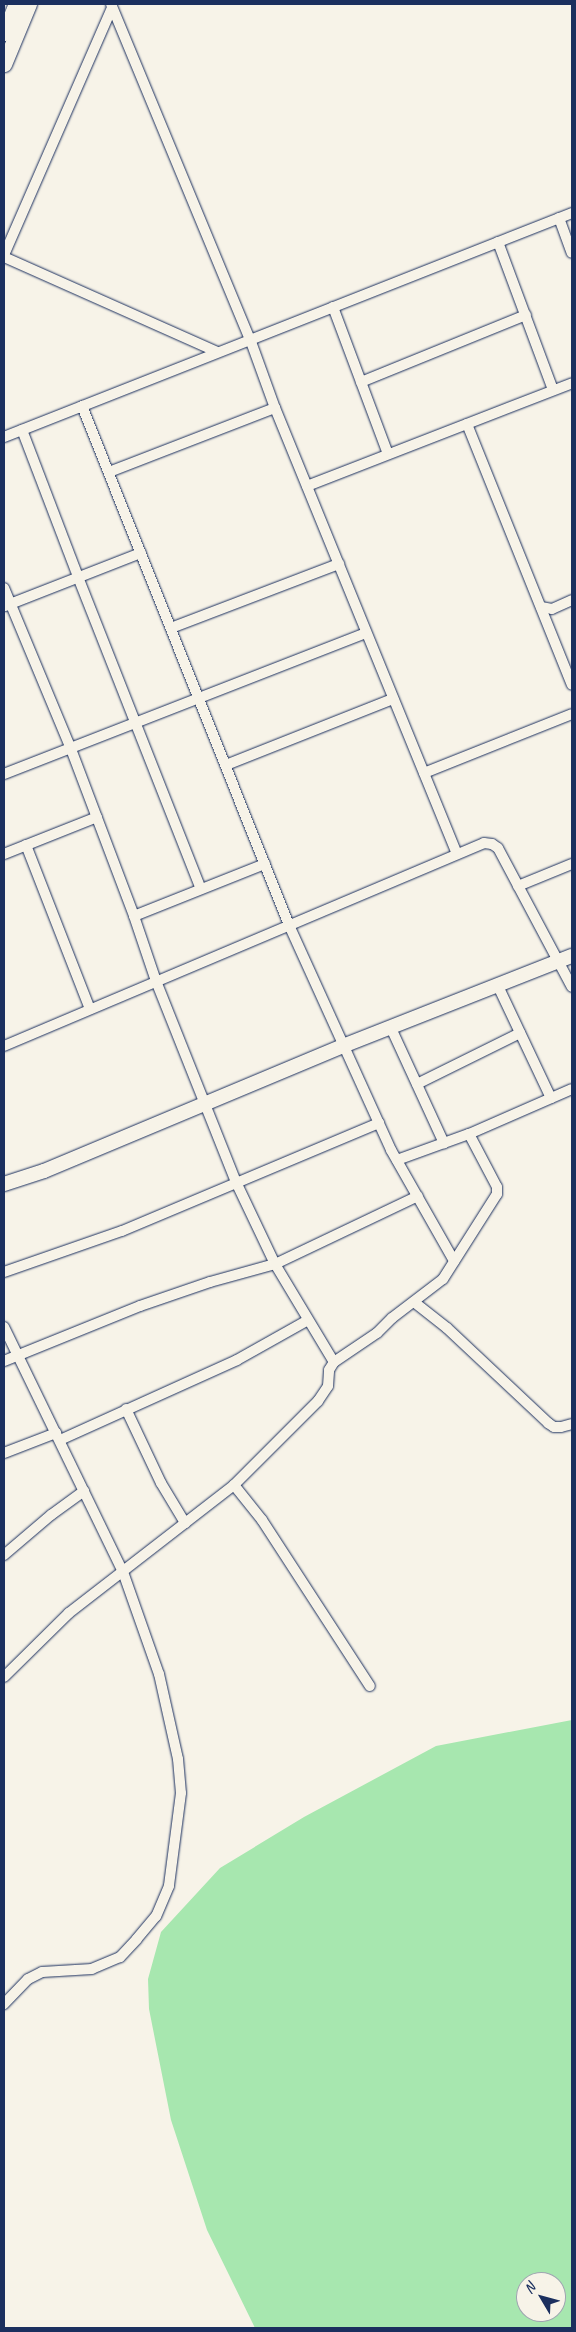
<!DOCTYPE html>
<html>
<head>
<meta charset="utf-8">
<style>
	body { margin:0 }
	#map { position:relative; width:576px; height:2332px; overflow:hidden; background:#f7f3e8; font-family:Caveat,sans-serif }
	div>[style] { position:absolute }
	.green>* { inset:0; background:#a7e7af }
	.roads { filter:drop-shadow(0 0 1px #1b2f5e) drop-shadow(0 0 1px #1b2f5e) }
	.minor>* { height:10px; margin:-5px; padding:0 5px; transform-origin:5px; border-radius:5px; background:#f7f3e8 }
	.tertiary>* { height:14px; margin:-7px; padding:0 7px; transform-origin:7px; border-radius:7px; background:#f7f3e8 }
	.secondary>* { height:15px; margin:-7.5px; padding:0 7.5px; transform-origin:7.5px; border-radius:7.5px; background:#f7f3e8 }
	span { translate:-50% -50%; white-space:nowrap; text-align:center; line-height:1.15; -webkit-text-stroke:4px #f7f3e8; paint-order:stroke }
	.frame { position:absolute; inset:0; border:5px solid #1b2f5e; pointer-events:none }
	.north { position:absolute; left:516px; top:2272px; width:50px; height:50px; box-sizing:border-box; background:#f7f3e8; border:1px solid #9fa5b1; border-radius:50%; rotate:307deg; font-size:14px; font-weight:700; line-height:20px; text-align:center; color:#1b2f5e }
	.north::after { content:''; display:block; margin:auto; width:18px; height:22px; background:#1b2f5e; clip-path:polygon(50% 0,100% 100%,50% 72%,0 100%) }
</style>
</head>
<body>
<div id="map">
	<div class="green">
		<i style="clip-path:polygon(evenodd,572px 1720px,572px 2328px,255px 2328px,207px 2230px,171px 2120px,149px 2009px,148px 1979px,161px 1932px,220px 1868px,304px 1817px,436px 1746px,572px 1720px,526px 2282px,556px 2282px,556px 2312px,526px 2312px,526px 2282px)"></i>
	</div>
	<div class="roads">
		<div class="minor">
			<i style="left:111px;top:4px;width:363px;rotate:67.5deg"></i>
			<i style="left:250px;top:339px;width:73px;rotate:70.1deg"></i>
			<i style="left:275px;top:408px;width:481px;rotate:67.8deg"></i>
			<i style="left:559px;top:218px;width:37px;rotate:70deg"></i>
			<i style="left:498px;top:242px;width:158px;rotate:69.6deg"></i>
			<i style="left:4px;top:255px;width:270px;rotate:-66.4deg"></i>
			<i style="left:4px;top:257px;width:233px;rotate:24deg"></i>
			<i style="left:333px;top:307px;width:157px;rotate:69.5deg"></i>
			<i style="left:361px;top:382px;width:178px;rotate:-22.1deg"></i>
			<i style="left:82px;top:406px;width:559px;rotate:68.26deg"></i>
			<i style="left:289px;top:925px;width:247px;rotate:65.6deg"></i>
			<i style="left:391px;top:1150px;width:128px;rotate:60.4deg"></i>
			<i style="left:467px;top:424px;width:281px;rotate:68.1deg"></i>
			<i style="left:22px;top:430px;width:157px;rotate:69.1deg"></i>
			<i style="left:78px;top:577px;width:335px;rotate:68.5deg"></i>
			<i style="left:4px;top:437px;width:611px;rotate:-21.52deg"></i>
			<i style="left:109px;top:472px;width:178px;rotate:-21.1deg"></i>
			<i style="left:307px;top:486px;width:284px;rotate:-21.2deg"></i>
			<i style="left:4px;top:588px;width:174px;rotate:67.4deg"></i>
			<i style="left:71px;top:749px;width:178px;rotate:69.3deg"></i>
			<i style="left:134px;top:916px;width:69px;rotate:71.3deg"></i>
			<i style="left:156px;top:981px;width:216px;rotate:68.3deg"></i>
			<i style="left:236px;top:1182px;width:91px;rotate:64.6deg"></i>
			<i style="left:275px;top:1264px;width:114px;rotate:59deg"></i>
			<i style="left:5px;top:606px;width:146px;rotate:-21.3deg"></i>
			<i style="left:541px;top:607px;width:11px;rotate:10deg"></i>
			<i style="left:552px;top:609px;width:22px;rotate:-24deg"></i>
			<i style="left:171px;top:628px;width:180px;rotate:-20.9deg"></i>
			<i style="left:226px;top:765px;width:180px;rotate:-21.6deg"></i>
			<i style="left:424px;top:773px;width:159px;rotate:-21.7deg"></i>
			<i style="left:4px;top:774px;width:388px;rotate:-21.3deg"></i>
			<i style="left:26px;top:845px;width:176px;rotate:68.7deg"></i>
			<i style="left:4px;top:854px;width:100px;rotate:-21.7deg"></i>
			<i style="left:518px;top:886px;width:58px;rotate:-22.2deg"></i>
			<i style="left:134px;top:916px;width:141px;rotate:-21.7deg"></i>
			<i style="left:498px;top:986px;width:124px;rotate:64.7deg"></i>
			<i style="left:391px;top:1028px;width:127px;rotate:65.3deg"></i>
			<i style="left:4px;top:1046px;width:521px;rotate:-22.92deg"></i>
			<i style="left:484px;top:843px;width:8px;rotate:7deg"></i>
			<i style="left:492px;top:844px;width:7px;rotate:34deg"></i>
			<i style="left:498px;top:848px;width:157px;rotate:62deg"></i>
			<i style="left:417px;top:1084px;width:115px;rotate:-26.3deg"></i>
			<i style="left:397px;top:1160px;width:77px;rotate:-19.9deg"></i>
			<i style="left:469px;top:1134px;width:112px;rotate:-23.6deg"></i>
			<i style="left:4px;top:1272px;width:125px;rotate:-19.2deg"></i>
			<i style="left:122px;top:1231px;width:279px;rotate:-22.8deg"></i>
			<i style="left:414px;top:1302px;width:42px;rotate:38.2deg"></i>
			<i style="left:447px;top:1328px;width:139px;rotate:43.2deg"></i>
			<i style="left:548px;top:1423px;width:7px;rotate:34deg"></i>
			<i style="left:554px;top:1427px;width:7px"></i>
			<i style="left:561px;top:1427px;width:11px;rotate:-15deg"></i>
			<i style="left:4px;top:1327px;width:272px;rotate:64.1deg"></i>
			<i style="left:123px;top:1572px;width:108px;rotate:70.6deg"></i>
			<i style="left:159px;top:1674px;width:87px;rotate:77.4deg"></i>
			<i style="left:178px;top:1759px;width:34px;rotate:85deg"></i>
			<i style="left:181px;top:1793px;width:94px;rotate:97.4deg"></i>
			<i style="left:169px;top:1886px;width:33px;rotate:113deg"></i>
			<i style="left:156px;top:1916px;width:30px;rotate:130deg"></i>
			<i style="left:137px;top:1939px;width:25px;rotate:133deg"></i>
			<i style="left:120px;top:1957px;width:30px;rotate:157deg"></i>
			<i style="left:92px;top:1969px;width:50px;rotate:176.6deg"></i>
			<i style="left:42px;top:1972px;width:16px;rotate:153deg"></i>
			<i style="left:28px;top:1979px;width:35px;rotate:134deg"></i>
			<i style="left:4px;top:1361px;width:147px;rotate:-22deg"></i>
			<i style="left:140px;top:1306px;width:74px;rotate:-18.9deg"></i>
			<i style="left:210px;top:1282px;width:67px;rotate:-15.5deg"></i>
			<i style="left:275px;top:1264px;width:158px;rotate:-25.4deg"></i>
			<i style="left:126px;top:1409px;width:82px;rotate:64.7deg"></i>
			<i style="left:161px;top:1483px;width:47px;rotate:59deg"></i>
			<i style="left:60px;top:1440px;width:194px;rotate:-24.3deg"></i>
			<i style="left:237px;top:1360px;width:81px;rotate:-29.4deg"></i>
			<i style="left:4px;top:1453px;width:56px;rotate:-21deg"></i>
			<i style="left:234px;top:1485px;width:45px;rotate:51.3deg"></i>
			<i style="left:262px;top:1520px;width:198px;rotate:57deg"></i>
			<i style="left:4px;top:1555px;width:62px;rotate:-40.4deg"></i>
			<i style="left:51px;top:1515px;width:41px;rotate:-36deg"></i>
			<i style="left:4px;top:1677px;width:91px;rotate:-44.6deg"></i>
			<i style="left:69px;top:1613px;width:209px;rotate:-37.8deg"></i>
			<i style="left:234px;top:1485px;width:119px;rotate:-45deg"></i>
			<i style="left:318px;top:1401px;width:18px;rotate:-56deg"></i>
			<i style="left:328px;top:1386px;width:16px;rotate:-86deg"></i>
			<i style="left:329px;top:1370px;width:9px;rotate:-58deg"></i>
			<i style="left:334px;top:1362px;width:52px;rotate:-34deg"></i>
			<i style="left:377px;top:1333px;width:21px;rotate:-45deg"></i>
			<i style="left:392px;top:1318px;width:64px;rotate:-37.4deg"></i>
			<i style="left:443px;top:1279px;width:101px;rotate:-57.6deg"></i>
			<i style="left:497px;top:1194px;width:7px;rotate:-90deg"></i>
			<i style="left:497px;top:1187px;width:60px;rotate:-117.8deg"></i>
		</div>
		<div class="tertiary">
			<i style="left:4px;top:1184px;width:42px;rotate:-18deg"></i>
			<i style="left:44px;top:1171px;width:324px;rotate:-22.7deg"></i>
			<i style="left:343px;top:1046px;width:246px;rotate:-21.5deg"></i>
		</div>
		<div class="secondary">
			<i style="left:4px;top:33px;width:31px;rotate:-68deg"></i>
			<i style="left:4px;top:64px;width:65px;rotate:-67.4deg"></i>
		</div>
	</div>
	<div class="frame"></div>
	<div class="north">N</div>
</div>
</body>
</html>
